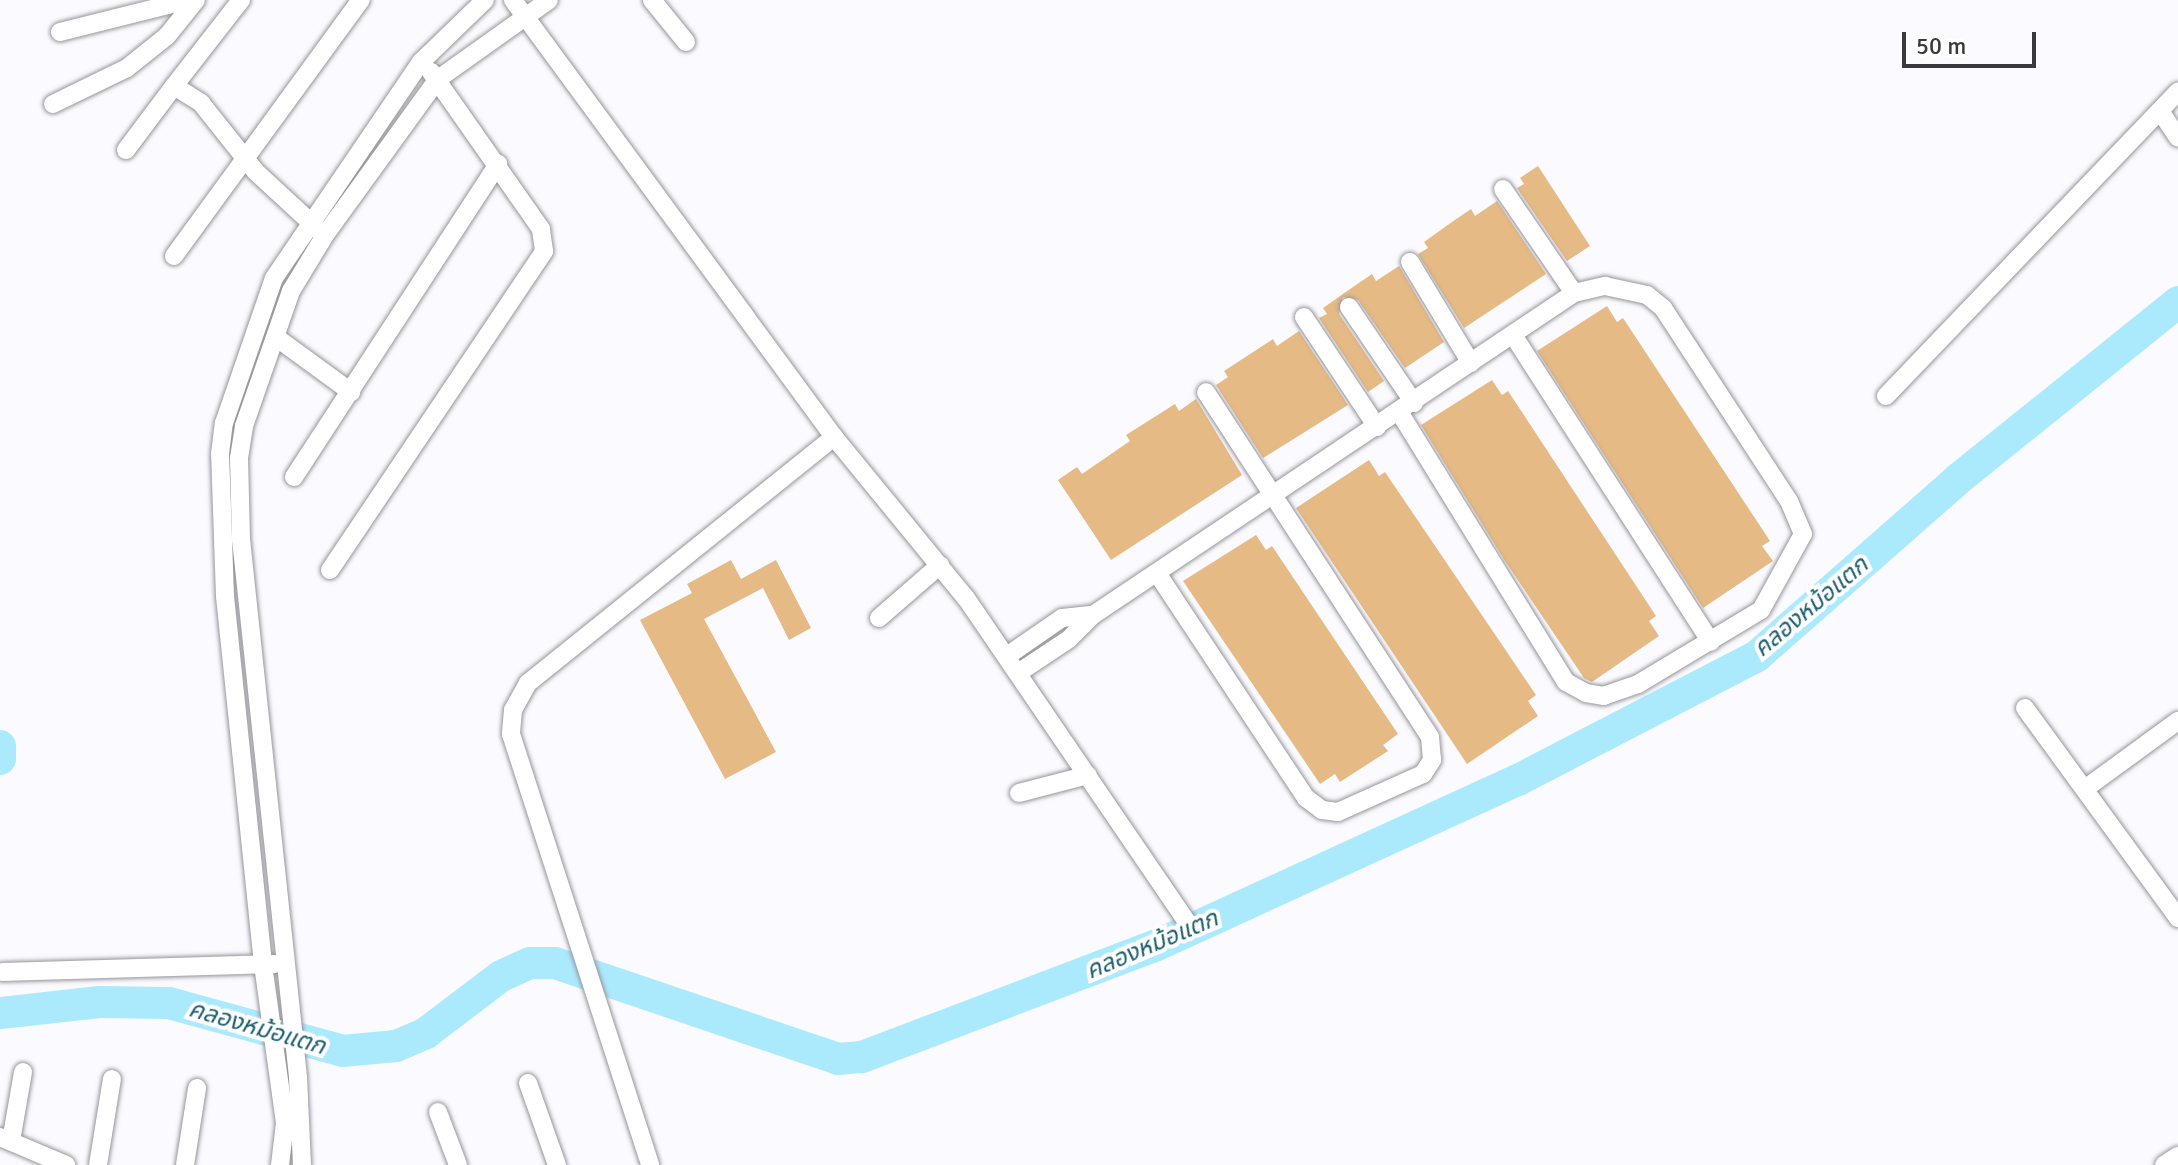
<!DOCTYPE html>
<html>
<head>
<meta charset="utf-8">
<style>
	body { margin:0 }
	#map { position:relative; width:2178px; height:1165px; overflow:hidden; background:#fafaff; font-family:Signika,"Noto Sans Thai",sans-serif }
	div>[style] { position:absolute }
	.river>* { height:32px; margin:-16px; padding:0 16px; transform-origin:16px; border-radius:16px; background:#abeafd }
	.building>* { inset:0; background:#e6ba85 }
	.roads { filter:drop-shadow(0 0 2px #95959a) drop-shadow(0 0 2px #95959a) }
	.street>* { height:18px; margin:-9px; padding:0 9px; transform-origin:9px; border-radius:9px; background:#fff }
	span { translate:-50% -50%; white-space:nowrap; text-align:center; line-height:1.15; -webkit-text-stroke:8px #fff; paint-order:stroke }
	.water-label { font-size:24px; color:#1d5e6f; font-style:italic }
	.scale { position:absolute; left:1902px; top:32px; width:134px; height:36px; box-sizing:border-box; border:4px solid #3a3a3c; border-top:0; padding-left:10px; font-size:24px; line-height:28px; white-space:nowrap; color:#3a3a3c; -webkit-text-stroke:6px #fff; paint-order:stroke }
</style>
</head>
<body>
<div id="map">
	<div class="river">
		<i style="left:0;top:746px;width:13px;rotate:90deg"></i>
		<i style="left:0;top:1013px;width:100px;rotate:-6.3deg"></i>
		<i style="left:99px;top:1002px;width:70px;rotate:0.8deg"></i>
		<i style="left:169px;top:1003px;width:180px;rotate:15.4deg"></i>
		<i style="left:343px;top:1051px;width:53px;rotate:-5.4deg"></i>
		<i style="left:396px;top:1046px;width:33px;rotate:-23deg"></i>
		<i style="left:426px;top:1033px;width:94px;rotate:-37.2deg"></i>
		<i style="left:501px;top:976px;width:32px;rotate:-24deg"></i>
		<i style="left:530px;top:963px;width:25px"></i>
		<i style="left:555px;top:963px;width:299px;rotate:18.7deg"></i>
		<i style="left:838px;top:1059px;width:24px;rotate:-5deg"></i>
		<i style="left:862px;top:1057px;width:316px;rotate:-20.8deg"></i>
		<i style="left:1157px;top:945px;width:397px;rotate:-24.6deg"></i>
		<i style="left:1518px;top:780px;width:269px;rotate:-27.4deg"></i>
		<i style="left:1757px;top:656px;width:266px;rotate:-41.3deg"></i>
		<i style="left:1957px;top:480px;width:284px;rotate:-38.8deg"></i>
	</div>
	<div class="building">
		<i style="clip-path:polygon(1538px 166px,1590px 246px,1567px 261px,1517px 188px,1524px 184px,1520px 178px)"></i>
		<i style="clip-path:polygon(1497px 201px,1546px 274px,1464px 328px,1418px 254px,1428px 248px,1424px 242px,1452px 222px,1471px 209px,1475px 216px)"></i>
		<i style="clip-path:polygon(1399px 266px,1444px 342px,1405px 368px,1358px 300px,1343px 297px,1339px 314px,1384px 381px,1368px 392px,1319px 318px,1327px 314px,1323px 308px,1353px 287px,1372px 274px,1376px 281px)"></i>
		<i style="clip-path:polygon(1607px 306px,1617px 322px,1623px 318px,1770px 541px,1762px 546px,1773px 561px,1703px 608px,1537px 351px)"></i>
		<i style="clip-path:polygon(1299px 331px,1348px 405px,1263px 458px,1216px 385px,1228px 377px,1224px 371px,1273px 339px,1277px 346px)"></i>
		<i style="clip-path:polygon(1492px 380px,1502px 395px,1508px 391px,1656px 616px,1649px 621px,1659px 636px,1592px 682px,1584px 678px,1505px 561px,1421px 425px)"></i>
		<i style="clip-path:polygon(1196px 399px,1242px 475px,1111px 560px,1058px 480px,1077px 467px,1082px 474px,1130px 441px,1126px 435px,1175px 404px,1179px 411px)"></i>
		<i style="clip-path:polygon(1369px 460px,1379px 476px,1385px 472px,1536px 695px,1528px 701px,1538px 716px,1467px 764px,1296px 508px)"></i>
		<i style="clip-path:polygon(1256px 535px,1266px 550px,1272px 546px,1398px 734px,1383px 745px,1388px 751px,1340px 782px,1335px 774px,1320px 784px,1183px 581px)"></i>
		<i style="clip-path:polygon(731px 560px,741px 579px,776px 560px,811px 628px,789px 640px,763px 588px,704px 619px,776px 752px,725px 779px,640px 620px,692px 593px,687px 584px)"></i>
	</div>
	<div class="roads">
		<div class="street">
			<i style="left:241px;top:0;width:109px;rotate:127.9deg"></i>
			<i style="left:174px;top:86px;width:32px;rotate:32deg"></i>
			<i style="left:201px;top:103px;width:88px;rotate:51.4deg"></i>
			<i style="left:256px;top:172px;width:87px;rotate:42.7deg"></i>
			<i style="left:513px;top:0;width:542px;rotate:53.7deg"></i>
			<i style="left:834px;top:437px;width:393px;rotate:141.2deg"></i>
			<i style="left:528px;top:683px;width:31px;rotate:119deg"></i>
			<i style="left:513px;top:710px;width:24px;rotate:95deg"></i>
			<i style="left:511px;top:734px;width:453px;rotate:72.1deg"></i>
			<i style="left:652px;top:0;width:54px;rotate:51deg"></i>
			<i style="left:60px;top:32px;width:132px;rotate:-14deg"></i>
			<i style="left:53px;top:104px;width:82px;rotate:-25.9deg"></i>
			<i style="left:127px;top:68px;width:51px;rotate:-38.7deg"></i>
			<i style="left:167px;top:36px;width:46px;rotate:-51.1deg"></i>
			<i style="left:2160px;top:111px;width:32px;rotate:56deg"></i>
			<i style="left:126px;top:150px;width:80px;rotate:-53.1deg"></i>
			<i style="left:1503px;top:189px;width:126px;rotate:55.7deg"></i>
			<i style="left:174px;top:256px;width:317px;rotate:-53.9deg"></i>
			<i style="left:1410px;top:262px;width:118px;rotate:58.9deg"></i>
			<i style="left:1349px;top:307px;width:116px;rotate:55.9deg"></i>
			<i style="left:1304px;top:317px;width:132px;rotate:56.4deg"></i>
			<i style="left:1513px;top:335px;width:365px;rotate:57.2deg"></i>
			<i style="left:277px;top:338px;width:92px;rotate:36.1deg"></i>
			<i style="left:1886px;top:396px;width:422px;rotate:-46.2deg"></i>
			<i style="left:834px;top:437px;width:208px;rotate:50.7deg"></i>
			<i style="left:966px;top:598px;width:394px;rotate:55.7deg"></i>
			<i style="left:294px;top:477px;width:374px;rotate:-56.9deg"></i>
			<i style="left:330px;top:570px;width:384px;rotate:-56.1deg"></i>
			<i style="left:544px;top:251px;width:22px;rotate:-98deg"></i>
			<i style="left:541px;top:229px;width:192px;rotate:-125deg"></i>
			<i style="left:1157px;top:573px;width:270px;rotate:56.5deg"></i>
			<i style="left:1306px;top:798px;width:20px;rotate:37deg"></i>
			<i style="left:1322px;top:810px;width:16px;rotate:7deg"></i>
			<i style="left:1338px;top:812px;width:93px;rotate:-24.1deg"></i>
			<i style="left:1423px;top:774px;width:17px;rotate:-57deg"></i>
			<i style="left:1432px;top:760px;width:23px;rotate:-95deg"></i>
			<i style="left:1430px;top:737px;width:411px;rotate:-123deg"></i>
			<i style="left:879px;top:618px;width:81px;rotate:-41deg"></i>
			<i style="left:1007px;top:656px;width:67px;rotate:-34.6deg"></i>
			<i style="left:1062px;top:618px;width:31px;rotate:-6deg"></i>
			<i style="left:1018px;top:673px;width:61px;rotate:-33.7deg"></i>
			<i style="left:1069px;top:639px;width:34px;rotate:-45deg"></i>
			<i style="left:1093px;top:615px;width:579px;rotate:-33.8deg"></i>
			<i style="left:1574px;top:293px;width:32px;rotate:-13deg"></i>
			<i style="left:1605px;top:286px;width:43px;rotate:12.1deg"></i>
			<i style="left:1647px;top:295px;width:21px;rotate:39deg"></i>
			<i style="left:1663px;top:308px;width:230px;rotate:56.9deg"></i>
			<i style="left:1789px;top:501px;width:36px;rotate:67deg"></i>
			<i style="left:1803px;top:534px;width:87px;rotate:118.9deg"></i>
			<i style="left:1761px;top:610px;width:144px;rotate:149deg"></i>
			<i style="left:1638px;top:684px;width:36px;rotate:161deg"></i>
			<i style="left:1604px;top:696px;width:18px;rotate:-171deg"></i>
			<i style="left:1586px;top:693px;width:23px;rotate:-151deg"></i>
			<i style="left:1566px;top:682px;width:317px;rotate:-121.7deg"></i>
			<i style="left:2025px;top:708px;width:260px;rotate:53.9deg"></i>
			<i style="left:2086px;top:788px;width:114px;rotate:-36.1deg"></i>
			<i style="left:1019px;top:793px;width:71px;rotate:-14.6deg"></i>
			<i style="left:2px;top:972px;width:273px;rotate:-1.7deg"></i>
			<i style="left:528px;top:1083px;width:87px;rotate:70.5deg"></i>
			<i style="left:438px;top:1112px;width:57px;rotate:69.3deg"></i>
			<i style="left:0;top:1137px;width:72px;rotate:23deg"></i>
			<i style="left:11px;top:1141px;width:70px;rotate:-80.1deg"></i>
			<i style="left:98px;top:1165px;width:87px;rotate:-80.8deg"></i>
			<i style="left:185px;top:1165px;width:78px;rotate:-81.1deg"></i>
			<i style="left:280px;top:1165px;width:42px;rotate:-83.2deg"></i>
			<i style="left:285px;top:1123px;width:161px;rotate:-97.9deg"></i>
			<i style="left:263px;top:964px;width:370px;rotate:-95.9deg"></i>
			<i style="left:225px;top:596px;width:142px;rotate:-92deg"></i>
			<i style="left:220px;top:454px;width:31px;rotate:-83deg"></i>
			<i style="left:224px;top:423px;width:153px;rotate:-71deg"></i>
			<i style="left:274px;top:278px;width:261px;rotate:-55.8deg"></i>
			<i style="left:421px;top:62px;width:89px;rotate:-44.1deg"></i>
			<i style="left:302px;top:1165px;width:88px;rotate:-92.6deg"></i>
			<i style="left:298px;top:1077px;width:541px;rotate:-96.05deg"></i>
			<i style="left:241px;top:539px;width:81px;rotate:-91.4deg"></i>
			<i style="left:239px;top:458px;width:32px;rotate:-81deg"></i>
			<i style="left:244px;top:426px;width:143px;rotate:-70.8deg"></i>
			<i style="left:291px;top:291px;width:66px;rotate:-58.7deg"></i>
			<i style="left:325px;top:235px;width:193px;rotate:-54.1deg"></i>
			<i style="left:438px;top:79px;width:136px;rotate:-35.4deg"></i>
			<i style="left:2164px;top:1165px;width:17px;rotate:-33deg"></i>
		</div>
	</div>
	<div class="water-label">
		<span style="left:1811px;top:607px;rotate:-40deg">คลองหม้อแตก</span>
		<span style="left:1152px;top:945px;rotate:-23deg">คลองหม้อแตก</span>
		<span style="left:257px;top:1028px;rotate:16deg">คลองหม้อแตก</span>
	</div>
	<div class="scale">50 m</div>
</div>
</body>
</html>
